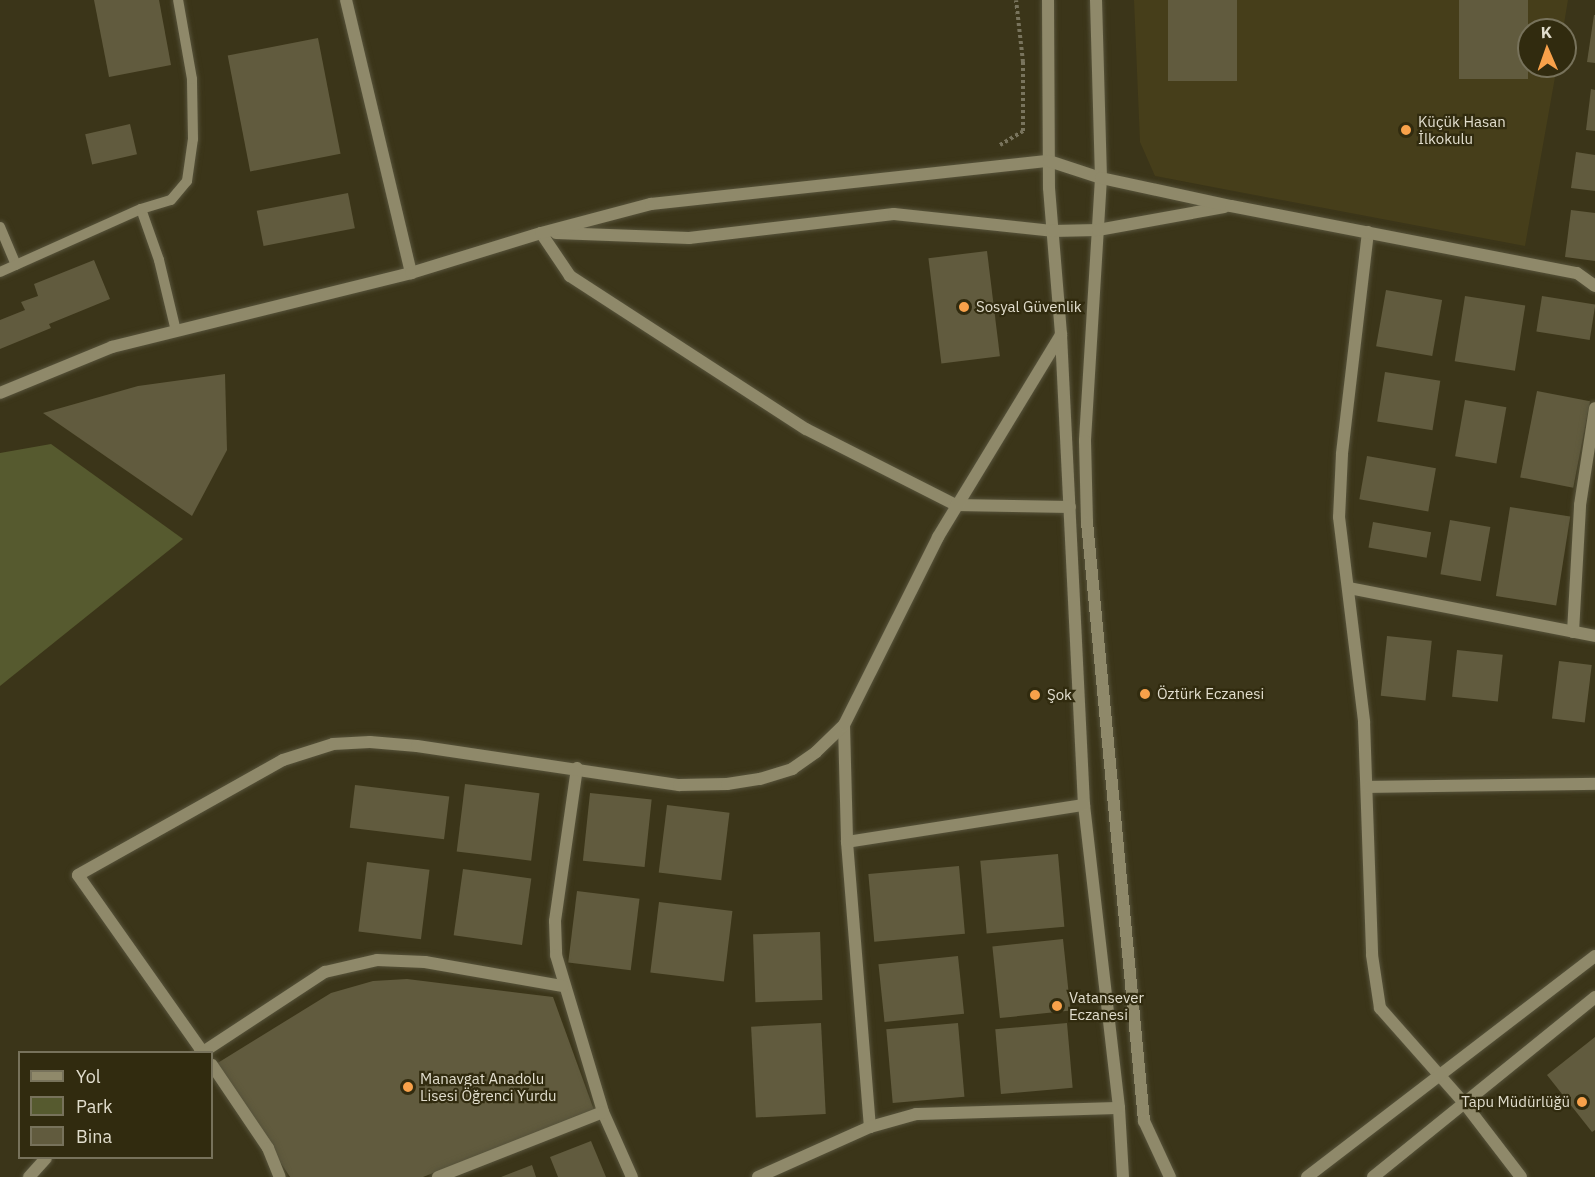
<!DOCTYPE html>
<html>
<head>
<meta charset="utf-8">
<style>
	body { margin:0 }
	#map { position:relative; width:1595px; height:1177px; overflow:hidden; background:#3b3519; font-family:"IBM Plex Sans",sans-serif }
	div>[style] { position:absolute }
	.built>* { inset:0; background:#463e1a }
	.green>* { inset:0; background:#565a2f }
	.building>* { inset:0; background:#615b3e; transform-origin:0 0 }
	.path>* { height:4px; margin-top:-2px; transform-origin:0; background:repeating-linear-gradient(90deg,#79745d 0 3px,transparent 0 6px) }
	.roads { filter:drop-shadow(0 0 2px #57533b) drop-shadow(0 0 2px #57533b) }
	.lane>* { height:10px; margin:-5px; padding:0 5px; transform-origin:5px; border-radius:5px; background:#8f896a }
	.street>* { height:12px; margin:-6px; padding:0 6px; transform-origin:6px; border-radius:6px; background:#8f896a }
	.dots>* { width:16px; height:16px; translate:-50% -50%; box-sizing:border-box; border:3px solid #312b0f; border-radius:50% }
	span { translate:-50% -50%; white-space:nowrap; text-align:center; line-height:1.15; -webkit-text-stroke:4.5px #312b0f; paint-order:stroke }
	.poi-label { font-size:15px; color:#e1ddcd }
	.left { translate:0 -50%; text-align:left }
	.right { translate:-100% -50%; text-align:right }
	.legend { position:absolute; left:18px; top:1051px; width:195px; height:108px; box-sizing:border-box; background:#312b0f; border:2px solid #77725b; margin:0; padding:8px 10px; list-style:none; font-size:18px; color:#e1ddcd }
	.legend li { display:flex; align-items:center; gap:12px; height:30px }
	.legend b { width:30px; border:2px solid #77725b }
	.north { position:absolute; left:1517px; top:18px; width:60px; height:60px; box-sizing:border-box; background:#312b0f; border:2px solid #77725b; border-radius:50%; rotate:358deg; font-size:16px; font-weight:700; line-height:24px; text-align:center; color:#e1ddcd }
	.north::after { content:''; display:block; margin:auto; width:21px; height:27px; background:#f8a14a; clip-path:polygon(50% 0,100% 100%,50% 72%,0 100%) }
</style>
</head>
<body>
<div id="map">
	<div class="built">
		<i style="clip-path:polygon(1134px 0,1568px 0,1563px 30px,1529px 30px,1529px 66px,1557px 66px,1525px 246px,1155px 176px,1140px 142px)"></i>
	</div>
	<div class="green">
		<i style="clip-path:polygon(51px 444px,183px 539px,0 686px,0 453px)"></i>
	</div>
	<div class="building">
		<i style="clip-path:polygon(94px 0,159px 0,171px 65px,109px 77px)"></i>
		<i style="left:1168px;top:0;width:69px;height:81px"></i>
		<i style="left:1459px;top:0;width:69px;height:79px"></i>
		<i style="clip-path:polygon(1594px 15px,1595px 15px,1595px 63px,1587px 62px)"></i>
		<i style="left:318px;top:38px;width:118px;height:92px;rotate:79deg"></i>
		<i style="clip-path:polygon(1591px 89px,1595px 90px,1595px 131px,1586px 130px)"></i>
		<i style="left:130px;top:124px;width:31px;height:46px;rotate:77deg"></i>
		<i style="clip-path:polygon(1576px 152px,1595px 155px,1595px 191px,1571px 188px)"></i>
		<i style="left:348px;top:193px;width:36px;height:93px;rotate:79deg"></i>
		<i style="clip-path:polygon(1571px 210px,1595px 213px,1595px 261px,1565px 257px)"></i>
		<i style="left:987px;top:251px;width:106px;height:59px;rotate:83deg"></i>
		<i style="clip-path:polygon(94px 260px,110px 299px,49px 324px,51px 328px,0 349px,0 320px,25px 310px,21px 302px,38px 296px,34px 284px)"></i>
		<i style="left:1386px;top:290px;width:57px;height:57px;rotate:10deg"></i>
		<i style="left:1465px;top:296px;width:61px;height:66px;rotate:9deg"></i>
		<i style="left:1542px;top:296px;width:54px;height:36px;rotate:9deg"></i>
		<i style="left:1385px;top:372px;width:56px;height:50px;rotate:9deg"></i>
		<i style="clip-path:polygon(225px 374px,227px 450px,192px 516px,43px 413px,138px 386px)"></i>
		<i style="left:1537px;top:391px;width:54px;height:88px;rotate:11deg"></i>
		<i style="left:1465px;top:400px;width:42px;height:57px;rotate:10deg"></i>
		<i style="left:1367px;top:456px;width:70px;height:44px;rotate:10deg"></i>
		<i style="left:1510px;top:507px;width:61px;height:90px;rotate:9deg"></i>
		<i style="left:1450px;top:520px;width:41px;height:55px;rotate:10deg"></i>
		<i style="left:1373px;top:522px;width:59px;height:26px;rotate:10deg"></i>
		<i style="left:1387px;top:636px;width:45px;height:60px;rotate:6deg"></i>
		<i style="left:1457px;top:650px;width:46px;height:47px;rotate:6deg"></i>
		<i style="left:1559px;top:661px;width:33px;height:58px;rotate:7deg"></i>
		<i style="left:465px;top:784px;width:75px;height:68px;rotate:7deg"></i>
		<i style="left:355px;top:785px;width:95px;height:43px;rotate:7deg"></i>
		<i style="left:590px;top:793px;width:62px;height:68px;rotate:6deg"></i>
		<i style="left:667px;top:805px;width:63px;height:68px;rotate:7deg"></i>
		<i style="left:1058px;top:854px;width:73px;height:78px;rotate:85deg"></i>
		<i style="left:367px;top:862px;width:63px;height:70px;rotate:7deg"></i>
		<i style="left:959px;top:866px;width:68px;height:91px;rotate:85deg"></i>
		<i style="left:463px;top:869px;width:69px;height:67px;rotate:8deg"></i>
		<i style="left:577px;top:891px;width:63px;height:72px;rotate:7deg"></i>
		<i style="left:659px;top:902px;width:74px;height:71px;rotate:7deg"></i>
		<i style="left:820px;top:932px;width:68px;height:67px;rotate:88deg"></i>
		<i style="left:1063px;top:939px;width:72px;height:71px;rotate:84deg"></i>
		<i style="left:958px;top:956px;width:58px;height:80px;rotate:84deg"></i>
		<i style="clip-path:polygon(407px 979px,553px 997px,594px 1110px,423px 1177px,290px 1177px,216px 1064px,331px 993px,373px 981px)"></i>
		<i style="left:821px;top:1023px;width:91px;height:70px;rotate:87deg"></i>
		<i style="left:958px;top:1023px;width:74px;height:72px;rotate:85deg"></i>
		<i style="left:1067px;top:1023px;width:65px;height:72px;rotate:85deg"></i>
		<i style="clip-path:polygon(1595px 1037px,1595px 1130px,1592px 1132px,1547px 1075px)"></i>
		<i style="clip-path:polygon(591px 1141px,606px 1177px,558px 1177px,550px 1157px)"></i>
		<i style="clip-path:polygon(532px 1165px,536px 1177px,501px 1177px)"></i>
	</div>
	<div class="path">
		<i style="left:1000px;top:145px;width:27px;rotate:-31deg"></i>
		<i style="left:1023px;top:131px;width:69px;rotate:-90deg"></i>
		<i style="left:1023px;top:62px;width:62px;rotate:-96.4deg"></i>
	</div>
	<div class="roads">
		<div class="lane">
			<i style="left:0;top:227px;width:41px;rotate:67.2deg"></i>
			<i style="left:0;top:272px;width:154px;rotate:-24.1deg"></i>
			<i style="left:176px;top:331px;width:73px;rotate:-103.5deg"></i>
			<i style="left:159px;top:260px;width:54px;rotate:-109.4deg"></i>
			<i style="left:141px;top:209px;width:31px;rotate:-17deg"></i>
			<i style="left:171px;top:200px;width:25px;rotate:-50deg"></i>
			<i style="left:187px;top:181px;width:42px;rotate:-81.9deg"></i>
			<i style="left:193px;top:139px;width:60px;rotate:-91deg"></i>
			<i style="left:192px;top:79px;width:80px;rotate:-100deg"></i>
		</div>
		<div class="street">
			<i style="left:346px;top:0;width:281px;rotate:76.6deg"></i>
			<i style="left:1048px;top:0;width:188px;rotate:89.7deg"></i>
			<i style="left:1049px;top:188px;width:147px;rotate:85.3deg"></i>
			<i style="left:1061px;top:335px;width:471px;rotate:87.2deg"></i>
			<i style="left:1084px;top:805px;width:305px;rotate:83.4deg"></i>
			<i style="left:1119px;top:1108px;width:69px;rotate:86.7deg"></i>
			<i style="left:1096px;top:0;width:178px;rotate:88.4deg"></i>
			<i style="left:1101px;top:178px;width:263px;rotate:93.5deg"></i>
			<i style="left:1085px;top:441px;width:81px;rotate:88.6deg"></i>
			<i style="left:1087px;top:522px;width:602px;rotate:84.56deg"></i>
			<i style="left:1144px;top:1121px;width:62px;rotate:65.1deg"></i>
			<i style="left:1368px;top:232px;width:224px;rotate:96.7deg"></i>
			<i style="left:1342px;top:454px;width:63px;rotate:92.7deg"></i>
			<i style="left:1339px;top:517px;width:207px;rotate:83deg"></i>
			<i style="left:1364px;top:722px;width:233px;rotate:88deg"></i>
			<i style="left:1372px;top:955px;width:54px;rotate:81.4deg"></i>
			<i style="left:1380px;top:1008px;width:128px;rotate:48.5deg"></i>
			<i style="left:1465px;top:1104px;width:92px;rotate:52.5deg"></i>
			<i style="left:541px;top:233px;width:52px;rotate:56deg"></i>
			<i style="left:570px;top:276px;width:281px;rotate:33deg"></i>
			<i style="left:806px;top:429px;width:168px;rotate:26.9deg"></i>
			<i style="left:956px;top:505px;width:114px;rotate:1deg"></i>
			<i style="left:556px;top:233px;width:133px;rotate:2.2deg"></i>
			<i style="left:689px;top:238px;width:206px;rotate:-6.7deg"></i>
			<i style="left:894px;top:214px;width:159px;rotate:6.1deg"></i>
			<i style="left:1052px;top:231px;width:46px;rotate:-1.2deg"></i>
			<i style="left:1098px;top:230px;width:128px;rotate:-10.3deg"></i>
			<i style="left:0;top:393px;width:121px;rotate:-22.3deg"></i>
			<i style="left:112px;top:347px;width:308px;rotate:-13.9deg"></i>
			<i style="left:411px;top:273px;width:136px;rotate:-17.1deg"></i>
			<i style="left:541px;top:233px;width:114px;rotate:-14.8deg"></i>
			<i style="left:651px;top:204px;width:400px;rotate:-6.2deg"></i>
			<i style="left:1049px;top:161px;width:55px;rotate:18.1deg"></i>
			<i style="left:1101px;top:178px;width:133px;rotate:12.2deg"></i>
			<i style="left:1231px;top:206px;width:352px;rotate:11deg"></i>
			<i style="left:1577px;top:273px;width:22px;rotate:36deg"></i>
			<i style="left:1349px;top:588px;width:251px;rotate:11deg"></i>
			<i style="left:1573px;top:632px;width:127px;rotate:-86.8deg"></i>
			<i style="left:1580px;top:505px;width:98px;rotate:-81.2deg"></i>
			<i style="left:844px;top:725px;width:117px;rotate:88.5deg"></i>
			<i style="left:847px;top:842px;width:286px;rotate:85.4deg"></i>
			<i style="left:577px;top:768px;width:155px;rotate:98.2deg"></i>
			<i style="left:555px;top:921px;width:34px;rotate:88deg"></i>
			<i style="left:556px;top:955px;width:164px;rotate:73.3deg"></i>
			<i style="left:603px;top:1112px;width:71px;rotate:66deg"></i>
			<i style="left:1368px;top:787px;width:227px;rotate:-0.8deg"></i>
			<i style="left:847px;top:842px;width:240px;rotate:-8.9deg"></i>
			<i style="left:200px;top:1052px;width:2px;rotate:-27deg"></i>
			<i style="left:202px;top:1051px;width:215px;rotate:-125.2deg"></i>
			<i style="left:78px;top:875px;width:235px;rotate:-29.3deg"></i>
			<i style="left:283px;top:760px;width:52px;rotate:-17.7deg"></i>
			<i style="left:333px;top:744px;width:37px;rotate:-3deg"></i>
			<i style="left:370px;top:742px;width:47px;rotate:4.9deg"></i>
			<i style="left:417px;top:746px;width:265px;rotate:8.5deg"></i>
			<i style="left:679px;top:785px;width:48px;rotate:-1.2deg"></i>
			<i style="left:727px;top:784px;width:33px;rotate:-9deg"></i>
			<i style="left:760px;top:779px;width:34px;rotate:-17deg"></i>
			<i style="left:792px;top:769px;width:29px;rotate:-35deg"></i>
			<i style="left:816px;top:752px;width:39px;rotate:-44deg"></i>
			<i style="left:844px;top:725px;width:210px;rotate:-63.4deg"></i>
			<i style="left:938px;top:537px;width:237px;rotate:-58.7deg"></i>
			<i style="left:203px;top:1052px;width:146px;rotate:-33.3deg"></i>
			<i style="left:325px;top:972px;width:53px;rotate:-13deg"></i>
			<i style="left:377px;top:960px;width:48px;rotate:2.4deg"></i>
			<i style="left:425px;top:962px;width:140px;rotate:9.9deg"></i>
			<i style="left:212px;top:1065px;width:100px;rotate:56deg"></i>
			<i style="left:268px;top:1148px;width:31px;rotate:68deg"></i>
			<i style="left:29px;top:1177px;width:25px;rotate:-48deg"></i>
			<i style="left:438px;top:1177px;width:177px;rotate:-21.5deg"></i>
			<i style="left:758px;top:1177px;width:123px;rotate:-24.1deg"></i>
			<i style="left:870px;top:1127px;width:48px;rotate:-15.8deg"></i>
			<i style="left:916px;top:1114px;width:203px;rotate:-1.7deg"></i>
			<i style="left:1307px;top:1177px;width:363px;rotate:-37.5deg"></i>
			<i style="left:1373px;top:1177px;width:286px;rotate:-39deg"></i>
		</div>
	</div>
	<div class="dots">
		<i style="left:1406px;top:130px;background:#f8a14a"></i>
		<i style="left:964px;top:307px;background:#f8a14a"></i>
		<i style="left:1145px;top:694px;background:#f8a14a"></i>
		<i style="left:1035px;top:695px;background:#f8a14a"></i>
		<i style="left:1057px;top:1006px;background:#f8a14a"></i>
		<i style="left:408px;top:1087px;background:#f8a14a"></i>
		<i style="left:1582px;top:1102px;background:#f8a14a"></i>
	</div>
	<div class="poi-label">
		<span class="left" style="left:1418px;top:130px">Küçük Hasan<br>İlkokulu</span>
		<span class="left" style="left:976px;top:307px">Sosyal Güvenlik</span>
		<span class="left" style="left:1157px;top:694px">Öztürk Eczanesi</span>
		<span class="left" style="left:1047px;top:695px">Şok</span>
		<span class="left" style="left:1069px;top:1006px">Vatansever<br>Eczanesi</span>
		<span class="left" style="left:420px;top:1087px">Manavgat Anadolu<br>Lisesi Öğrenci Yurdu</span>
		<span class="right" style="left:1570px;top:1102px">Tapu Müdürlüğü</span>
	</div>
	<ul class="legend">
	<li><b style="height:8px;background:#8f896a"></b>Yol</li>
	<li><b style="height:16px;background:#565a2f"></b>Park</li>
	<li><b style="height:16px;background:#615b3e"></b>Bina</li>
	</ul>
	<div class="north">K</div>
</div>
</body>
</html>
